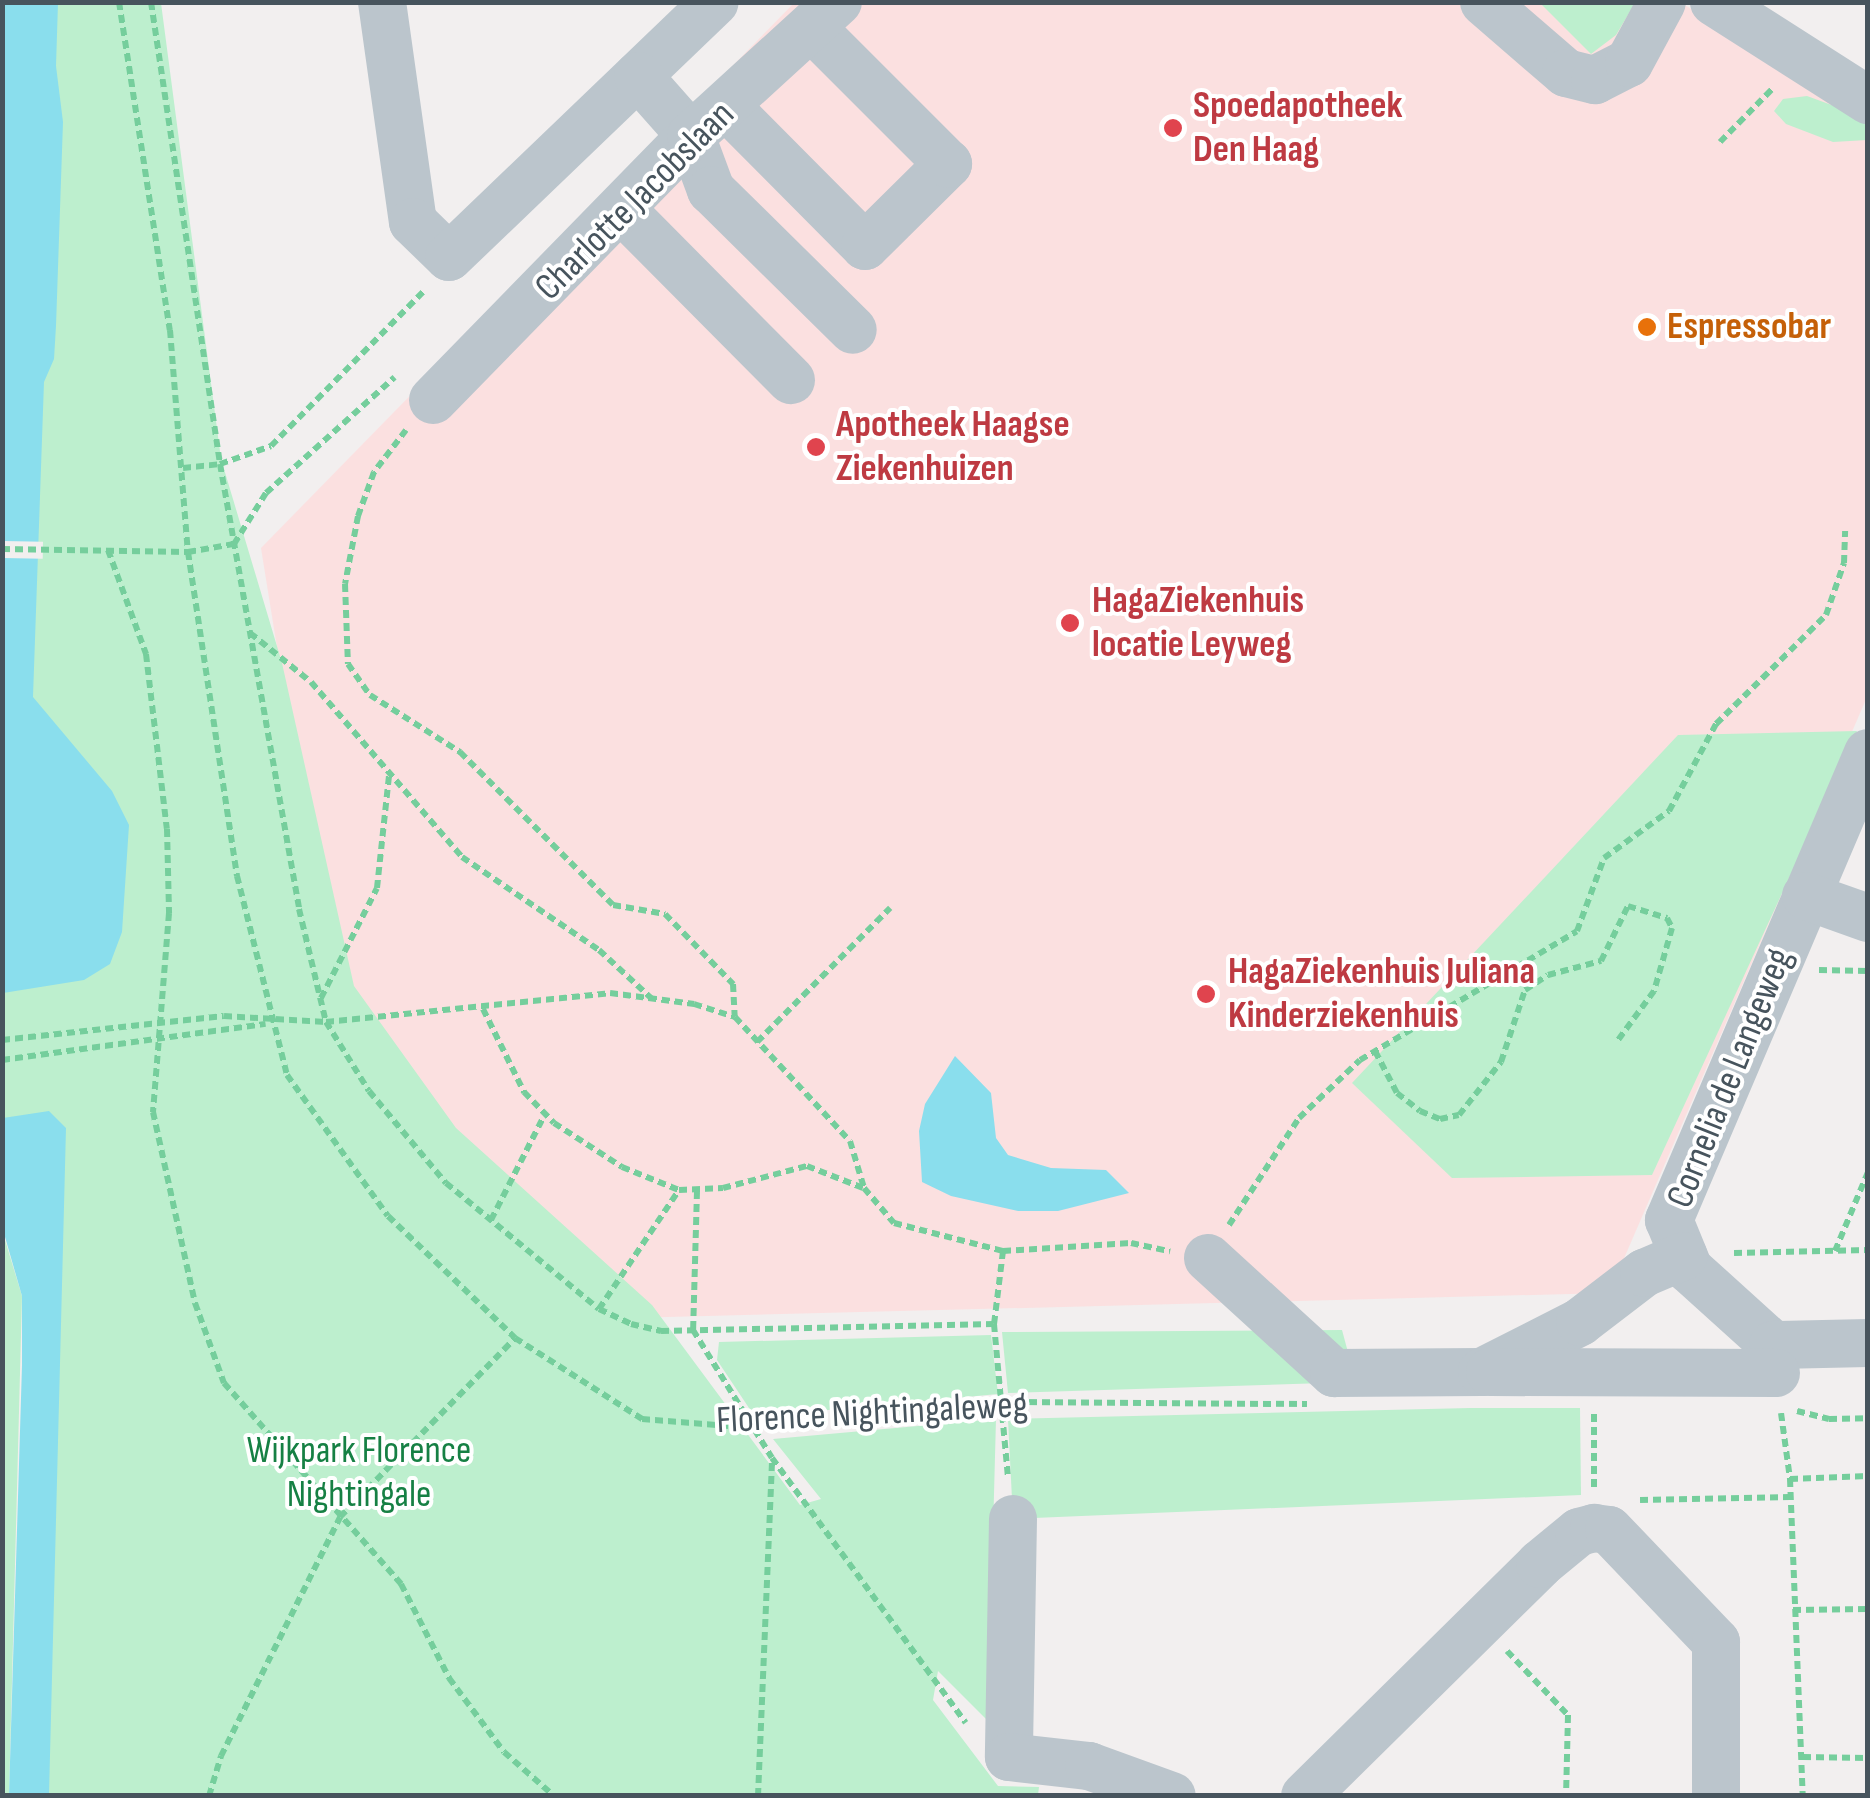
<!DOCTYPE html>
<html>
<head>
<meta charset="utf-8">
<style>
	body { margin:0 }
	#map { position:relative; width:1870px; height:1798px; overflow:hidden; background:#f2efef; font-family:"Sofia Sans Condensed",sans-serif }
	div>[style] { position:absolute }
	.medical>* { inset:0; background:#fbe0e0 }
	.green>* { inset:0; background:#bdefce }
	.water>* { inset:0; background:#8adeed }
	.pier>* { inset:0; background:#f2efef; transform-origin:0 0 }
	.path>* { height:6px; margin-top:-3px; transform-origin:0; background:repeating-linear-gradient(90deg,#75ce9c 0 8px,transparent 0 13px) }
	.minor>* { height:48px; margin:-24px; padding:0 24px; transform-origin:24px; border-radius:24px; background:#bbc5cc }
	.dots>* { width:28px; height:28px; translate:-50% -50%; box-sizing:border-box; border:5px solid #fff; border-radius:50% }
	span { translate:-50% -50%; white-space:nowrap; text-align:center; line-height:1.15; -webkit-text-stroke:8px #fff; paint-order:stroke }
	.health-label { font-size:38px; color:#be3a42; font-weight:700 }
	.left { translate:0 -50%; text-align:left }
	.street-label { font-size:38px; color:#47545d }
	.food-label { font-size:38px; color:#c56008; font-weight:700 }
	.park-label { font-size:38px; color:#168044 }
	.frame { position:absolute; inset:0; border:5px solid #47545d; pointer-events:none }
</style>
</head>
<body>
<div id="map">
	<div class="medical">
		<i style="clip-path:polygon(794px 3px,1682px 3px,1867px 123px,1867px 697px,1609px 1293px,629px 1318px,449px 1153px,332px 988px,261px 548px)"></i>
	</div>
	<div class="green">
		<i style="clip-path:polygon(3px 3px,161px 3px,221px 459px,282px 663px,354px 986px,456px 1128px,652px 1305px,800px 1505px,821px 1499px,773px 1439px,996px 1419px,988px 1721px,938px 1671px,933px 1700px,998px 1786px,1039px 1787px,1038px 1795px,28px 1795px,42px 1286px,3px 1211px)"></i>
		<i style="clip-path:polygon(1540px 3px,1635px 3px,1616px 35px,1591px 54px)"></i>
		<i style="clip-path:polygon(1807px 96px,1867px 118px,1867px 140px,1833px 142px,1786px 124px,1774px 111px,1783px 99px)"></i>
		<i style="clip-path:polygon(1857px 731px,1652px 1175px,1452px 1178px,1352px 1083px,1678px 735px)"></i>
		<i style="clip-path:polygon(2px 1230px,22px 1296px,9px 1796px,2px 1795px)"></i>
		<i style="clip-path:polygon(1342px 1330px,1356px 1382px,1008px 1393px,1002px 1332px)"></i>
		<i style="clip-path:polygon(991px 1335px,998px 1394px,755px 1417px,717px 1360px,719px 1342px)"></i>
		<i style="clip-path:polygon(1470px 1408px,1580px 1408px,1581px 1495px,1013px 1519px,1008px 1419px)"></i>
	</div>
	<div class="water">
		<i style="clip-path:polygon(3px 3px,58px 3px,56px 66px,63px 122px,56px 326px,54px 359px,44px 382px,33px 697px,112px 791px,129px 825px,122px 932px,110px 964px,84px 980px,3px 993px)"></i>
		<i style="clip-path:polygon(955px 1056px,991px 1093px,996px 1138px,1008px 1155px,1051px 1168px,1106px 1170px,1129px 1193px,1058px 1211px,1018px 1211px,951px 1196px,922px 1182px,919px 1131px,925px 1104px)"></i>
		<i style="clip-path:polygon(49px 1111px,66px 1128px,49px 1795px,9px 1795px,22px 1365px,22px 1296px,3px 1230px,3px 1118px)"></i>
	</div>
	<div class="pier">
		<i style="left:3px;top:541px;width:40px;height:17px;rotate:1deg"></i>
	</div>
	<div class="path">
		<i style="left:119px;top:2px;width:332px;rotate:81.2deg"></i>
		<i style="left:170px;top:330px;width:223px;rotate:85.4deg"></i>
		<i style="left:188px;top:552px;width:328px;rotate:81.4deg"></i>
		<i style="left:237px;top:876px;width:205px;rotate:75.9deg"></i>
		<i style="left:287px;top:1075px;width:173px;rotate:54.4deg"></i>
		<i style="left:388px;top:1216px;width:176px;rotate:43.8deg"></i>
		<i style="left:515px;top:1338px;width:151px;rotate:32.5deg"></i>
		<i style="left:642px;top:1419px;width:112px;rotate:4.6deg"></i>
		<i style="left:754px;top:1428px;width:250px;rotate:-6deg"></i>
		<i style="left:1003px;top:1402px;width:304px;rotate:0.4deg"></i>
		<i style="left:151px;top:2px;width:467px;rotate:81.5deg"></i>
		<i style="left:220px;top:464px;width:452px;rotate:79.9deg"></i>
		<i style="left:299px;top:909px;width:116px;rotate:76.6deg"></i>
		<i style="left:326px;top:1022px;width:81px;rotate:58.1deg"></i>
		<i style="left:369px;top:1091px;width:120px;rotate:50.1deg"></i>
		<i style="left:446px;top:1183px;width:198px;rotate:39.5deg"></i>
		<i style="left:599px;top:1309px;width:35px;rotate:25deg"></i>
		<i style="left:631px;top:1324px;width:31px;rotate:13deg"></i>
		<i style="left:661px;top:1331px;width:333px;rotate:-1.2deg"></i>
		<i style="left:1720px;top:142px;width:76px;rotate:-45.5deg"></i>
		<i style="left:406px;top:430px;width:53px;rotate:127.3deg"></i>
		<i style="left:374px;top:472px;width:47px;rotate:110deg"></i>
		<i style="left:358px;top:516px;width:69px;rotate:100.8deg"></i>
		<i style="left:345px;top:584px;width:80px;rotate:87.9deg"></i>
		<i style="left:348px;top:664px;width:38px;rotate:55deg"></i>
		<i style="left:370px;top:695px;width:107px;rotate:32.3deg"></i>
		<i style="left:460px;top:752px;width:216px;rotate:45deg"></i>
		<i style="left:613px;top:905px;width:53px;rotate:9.8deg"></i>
		<i style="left:665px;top:914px;width:98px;rotate:45.8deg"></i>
		<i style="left:733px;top:984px;width:33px;rotate:87deg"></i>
		<i style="left:183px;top:468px;width:37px;rotate:-6deg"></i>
		<i style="left:220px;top:464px;width:54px;rotate:-19.4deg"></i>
		<i style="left:271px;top:446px;width:219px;rotate:-45.4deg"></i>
		<i style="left:2px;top:549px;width:186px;rotate:0.9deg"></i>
		<i style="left:188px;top:552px;width:47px;rotate:-9.9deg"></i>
		<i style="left:234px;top:544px;width:60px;rotate:-57.9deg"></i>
		<i style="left:266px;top:493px;width:173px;rotate:-42deg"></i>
		<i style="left:108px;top:550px;width:111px;rotate:69.9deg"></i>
		<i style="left:146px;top:654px;width:176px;rotate:83.2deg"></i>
		<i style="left:167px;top:829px;width:84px;rotate:88.6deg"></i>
		<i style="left:169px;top:913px;width:200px;rotate:94.6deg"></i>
		<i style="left:153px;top:1112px;width:196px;rotate:77.6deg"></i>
		<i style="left:195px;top:1303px;width:85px;rotate:70.1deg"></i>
		<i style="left:224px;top:1383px;width:268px;rotate:48.6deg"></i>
		<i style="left:401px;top:1584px;width:106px;rotate:62.9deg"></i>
		<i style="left:449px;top:1678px;width:92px;rotate:53.4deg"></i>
		<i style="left:504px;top:1752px;width:67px;rotate:41.3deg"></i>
		<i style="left:250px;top:633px;width:78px;rotate:38.8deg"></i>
		<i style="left:311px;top:682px;width:231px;rotate:49.2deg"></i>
		<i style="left:462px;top:857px;width:166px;rotate:34.2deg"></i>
		<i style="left:599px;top:950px;width:71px;rotate:42.7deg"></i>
		<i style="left:1819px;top:970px;width:49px;rotate:1.2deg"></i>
		<i style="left:321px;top:998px;width:123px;rotate:-63deg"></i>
		<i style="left:377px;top:888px;width:114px;rotate:-83.9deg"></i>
		<i style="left:483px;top:1009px;width:93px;rotate:63.7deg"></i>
		<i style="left:524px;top:1092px;width:43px;rotate:45.9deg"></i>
		<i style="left:554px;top:1123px;width:81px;rotate:32.9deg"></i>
		<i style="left:622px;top:1167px;width:61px;rotate:22deg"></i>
		<i style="left:679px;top:1190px;width:44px;rotate:-2.6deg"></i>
		<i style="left:723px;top:1188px;width:87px;rotate:-14.7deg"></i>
		<i style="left:807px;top:1166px;width:60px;rotate:21.4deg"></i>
		<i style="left:2px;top:1040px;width:223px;rotate:-6.2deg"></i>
		<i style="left:224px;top:1016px;width:102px;rotate:3.4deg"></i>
		<i style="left:326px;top:1022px;width:285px;rotate:-5.8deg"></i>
		<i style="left:610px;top:993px;width:85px;rotate:7.5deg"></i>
		<i style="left:694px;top:1004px;width:43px;rotate:17.6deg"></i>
		<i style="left:735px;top:1017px;width:169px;rotate:47.2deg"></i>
		<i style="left:850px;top:1141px;width:49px;rotate:73.4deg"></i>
		<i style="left:864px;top:1188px;width:46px;rotate:49.4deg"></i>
		<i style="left:894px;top:1223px;width:113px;rotate:14.4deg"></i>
		<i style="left:1003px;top:1251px;width:128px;rotate:-3.6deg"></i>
		<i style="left:1131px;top:1243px;width:40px;rotate:12deg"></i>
		<i style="left:757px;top:1042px;width:189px;rotate:-45.2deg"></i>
		<i style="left:1375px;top:1051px;width:47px;rotate:62.4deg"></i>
		<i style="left:1397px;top:1093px;width:29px;rotate:38deg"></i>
		<i style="left:1420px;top:1111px;width:22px;rotate:22deg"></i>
		<i style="left:1440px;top:1119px;width:19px;rotate:-12deg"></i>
		<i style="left:1459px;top:1115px;width:68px;rotate:-51.6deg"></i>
		<i style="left:1501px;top:1062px;width:76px;rotate:-71.6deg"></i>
		<i style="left:1525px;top:990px;width:27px;rotate:-33deg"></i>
		<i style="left:1548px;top:975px;width:55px;rotate:-14.8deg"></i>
		<i style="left:1601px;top:961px;width:61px;rotate:-63.9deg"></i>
		<i style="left:1628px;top:906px;width:41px;rotate:17.1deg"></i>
		<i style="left:1667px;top:918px;width:11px;rotate:63deg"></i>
		<i style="left:1672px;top:928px;width:66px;rotate:105.9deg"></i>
		<i style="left:1654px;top:991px;width:61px;rotate:126.3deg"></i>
		<i style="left:2px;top:1060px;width:266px;rotate:-7.8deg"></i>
		<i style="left:697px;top:1191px;width:139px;rotate:91.6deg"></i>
		<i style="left:693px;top:1330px;width:150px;rotate:58.3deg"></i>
		<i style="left:772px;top:1458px;width:328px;rotate:53.8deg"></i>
		<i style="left:491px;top:1220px;width:119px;rotate:-63deg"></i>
		<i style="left:1229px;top:1225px;width:128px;rotate:-56.8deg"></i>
		<i style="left:1299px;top:1118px;width:84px;rotate:-43.6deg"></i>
		<i style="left:1360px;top:1060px;width:252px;rotate:-30.7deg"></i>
		<i style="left:1577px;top:931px;width:78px;rotate:-69.7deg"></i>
		<i style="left:1604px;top:858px;width:80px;rotate:-35.9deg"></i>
		<i style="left:1669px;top:811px;width:99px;rotate:-61.6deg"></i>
		<i style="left:1716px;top:724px;width:155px;rotate:-44.7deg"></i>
		<i style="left:1826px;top:615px;width:55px;rotate:-70.9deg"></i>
		<i style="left:1844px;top:563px;width:32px;rotate:-88deg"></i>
		<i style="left:1003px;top:1251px;width:74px;rotate:97deg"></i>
		<i style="left:994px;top:1324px;width:155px;rotate:84.8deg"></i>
		<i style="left:1835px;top:1251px;width:86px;rotate:-67.3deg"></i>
		<i style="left:1734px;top:1253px;width:134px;rotate:-1.3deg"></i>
		<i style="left:599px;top:1309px;width:143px;rotate:-56.1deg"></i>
		<i style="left:1797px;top:1411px;width:33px;rotate:14deg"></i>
		<i style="left:1829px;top:1419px;width:39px;rotate:-1deg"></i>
		<i style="left:1781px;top:1413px;width:67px;rotate:82.2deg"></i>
		<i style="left:1790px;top:1479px;width:317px;rotate:87.7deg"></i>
		<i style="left:1594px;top:1414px;width:73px;rotate:90deg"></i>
		<i style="left:1790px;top:1479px;width:78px;rotate:-2.2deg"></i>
		<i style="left:1640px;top:1500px;width:150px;rotate:-1.1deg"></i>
		<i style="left:1793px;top:1610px;width:75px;rotate:-0.8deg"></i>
		<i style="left:1507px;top:1651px;width:88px;rotate:46.4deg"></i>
		<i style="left:1568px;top:1715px;width:81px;rotate:91.4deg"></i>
		<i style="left:1803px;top:1757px;width:65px;rotate:0.9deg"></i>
		<i style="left:209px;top:1796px;width:42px;rotate:-73.3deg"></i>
		<i style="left:221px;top:1756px;width:267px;rotate:-63.5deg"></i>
		<i style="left:340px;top:1517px;width:250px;rotate:-45.6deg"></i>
		<i style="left:758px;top:1796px;width:336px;rotate:-87.6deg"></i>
	</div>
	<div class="minor">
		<i style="left:382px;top:2px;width:222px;rotate:82deg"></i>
		<i style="left:413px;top:222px;width:50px;rotate:44.2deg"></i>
		<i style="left:449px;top:257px;width:368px;rotate:-43.8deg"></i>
		<i style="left:1484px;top:2px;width:108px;rotate:40.9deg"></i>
		<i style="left:1566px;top:73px;width:30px;rotate:14deg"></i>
		<i style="left:1595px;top:80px;width:38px;rotate:-27deg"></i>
		<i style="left:1629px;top:63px;width:69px;rotate:-61.6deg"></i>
		<i style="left:1714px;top:2px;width:183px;rotate:32.5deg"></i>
		<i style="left:638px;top:76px;width:80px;rotate:48.5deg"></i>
		<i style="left:691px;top:136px;width:58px;rotate:69.7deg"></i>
		<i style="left:711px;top:190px;width:199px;rotate:44.6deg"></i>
		<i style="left:729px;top:109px;width:193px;rotate:45.2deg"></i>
		<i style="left:865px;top:246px;width:117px;rotate:-44.7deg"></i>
		<i style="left:948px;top:164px;width:192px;rotate:-135deg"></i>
		<i style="left:624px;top:212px;width:237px;rotate:45.2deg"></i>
		<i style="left:433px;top:400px;width:369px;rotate:-45.7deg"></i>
		<i style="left:691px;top:136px;width:199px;rotate:-42.4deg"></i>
		<i style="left:1868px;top:753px;width:508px;rotate:113.08deg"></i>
		<i style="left:1669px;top:1220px;width:53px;rotate:67.8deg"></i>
		<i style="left:1689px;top:1269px;width:113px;rotate:42.1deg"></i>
		<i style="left:1773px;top:1345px;width:95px;rotate:-1.2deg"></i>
		<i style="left:1806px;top:896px;width:66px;rotate:19.5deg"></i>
		<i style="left:1208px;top:1258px;width:171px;rotate:42.4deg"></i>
		<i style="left:1334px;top:1373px;width:148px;rotate:-0.4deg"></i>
		<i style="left:1482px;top:1372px;width:110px;rotate:-27deg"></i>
		<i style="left:1580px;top:1322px;width:81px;rotate:-37.4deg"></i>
		<i style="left:1644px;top:1273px;width:43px;rotate:-23deg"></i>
		<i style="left:1490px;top:1372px;width:286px;rotate:0.2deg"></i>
		<i style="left:1013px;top:1519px;width:238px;rotate:91deg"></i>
		<i style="left:1009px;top:1757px;width:81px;rotate:6.4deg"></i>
		<i style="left:1089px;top:1766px;width:88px;rotate:19.9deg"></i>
		<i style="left:1305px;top:1796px;width:330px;rotate:-44.6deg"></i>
		<i style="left:1540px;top:1564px;width:50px;rotate:-39.4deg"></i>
		<i style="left:1579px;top:1532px;width:16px;rotate:-15deg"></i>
		<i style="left:1594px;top:1528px;width:15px;rotate:8deg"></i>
		<i style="left:1609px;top:1530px;width:155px;rotate:46.3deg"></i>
		<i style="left:1716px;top:1642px;width:154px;rotate:90deg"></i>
	</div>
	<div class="dots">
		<i style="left:1173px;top:128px;background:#e0444e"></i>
		<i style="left:1647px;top:327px;background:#e8710a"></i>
		<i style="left:816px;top:447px;background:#e0444e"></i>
		<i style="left:1070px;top:623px;background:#e0444e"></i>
		<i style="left:1206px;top:994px;background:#e0444e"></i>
	</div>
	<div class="health-label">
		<span class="left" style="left:1193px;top:128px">Spoedapotheek<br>Den Haag</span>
		<span class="left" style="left:836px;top:447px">Apotheek Haagse<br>Ziekenhuizen</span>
		<span class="left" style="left:1092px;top:623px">HagaZiekenhuis<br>locatie Leyweg</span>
		<span class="left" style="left:1228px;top:994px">HagaZiekenhuis Juliana<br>Kinderziekenhuis</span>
	</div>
	<div class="street-label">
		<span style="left:635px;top:201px;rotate:-45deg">Charlotte Jacobslaan</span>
		<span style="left:1730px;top:1078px;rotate:-68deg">Cornelia de Langeweg</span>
		<span style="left:872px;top:1413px;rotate:-3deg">Florence Nightingaleweg</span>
	</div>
	<div class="food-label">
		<span class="left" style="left:1667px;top:327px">Espressobar</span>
	</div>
	<div class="park-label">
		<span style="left:359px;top:1473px">Wijkpark Florence<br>Nightingale</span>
	</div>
	<div class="frame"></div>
</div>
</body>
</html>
